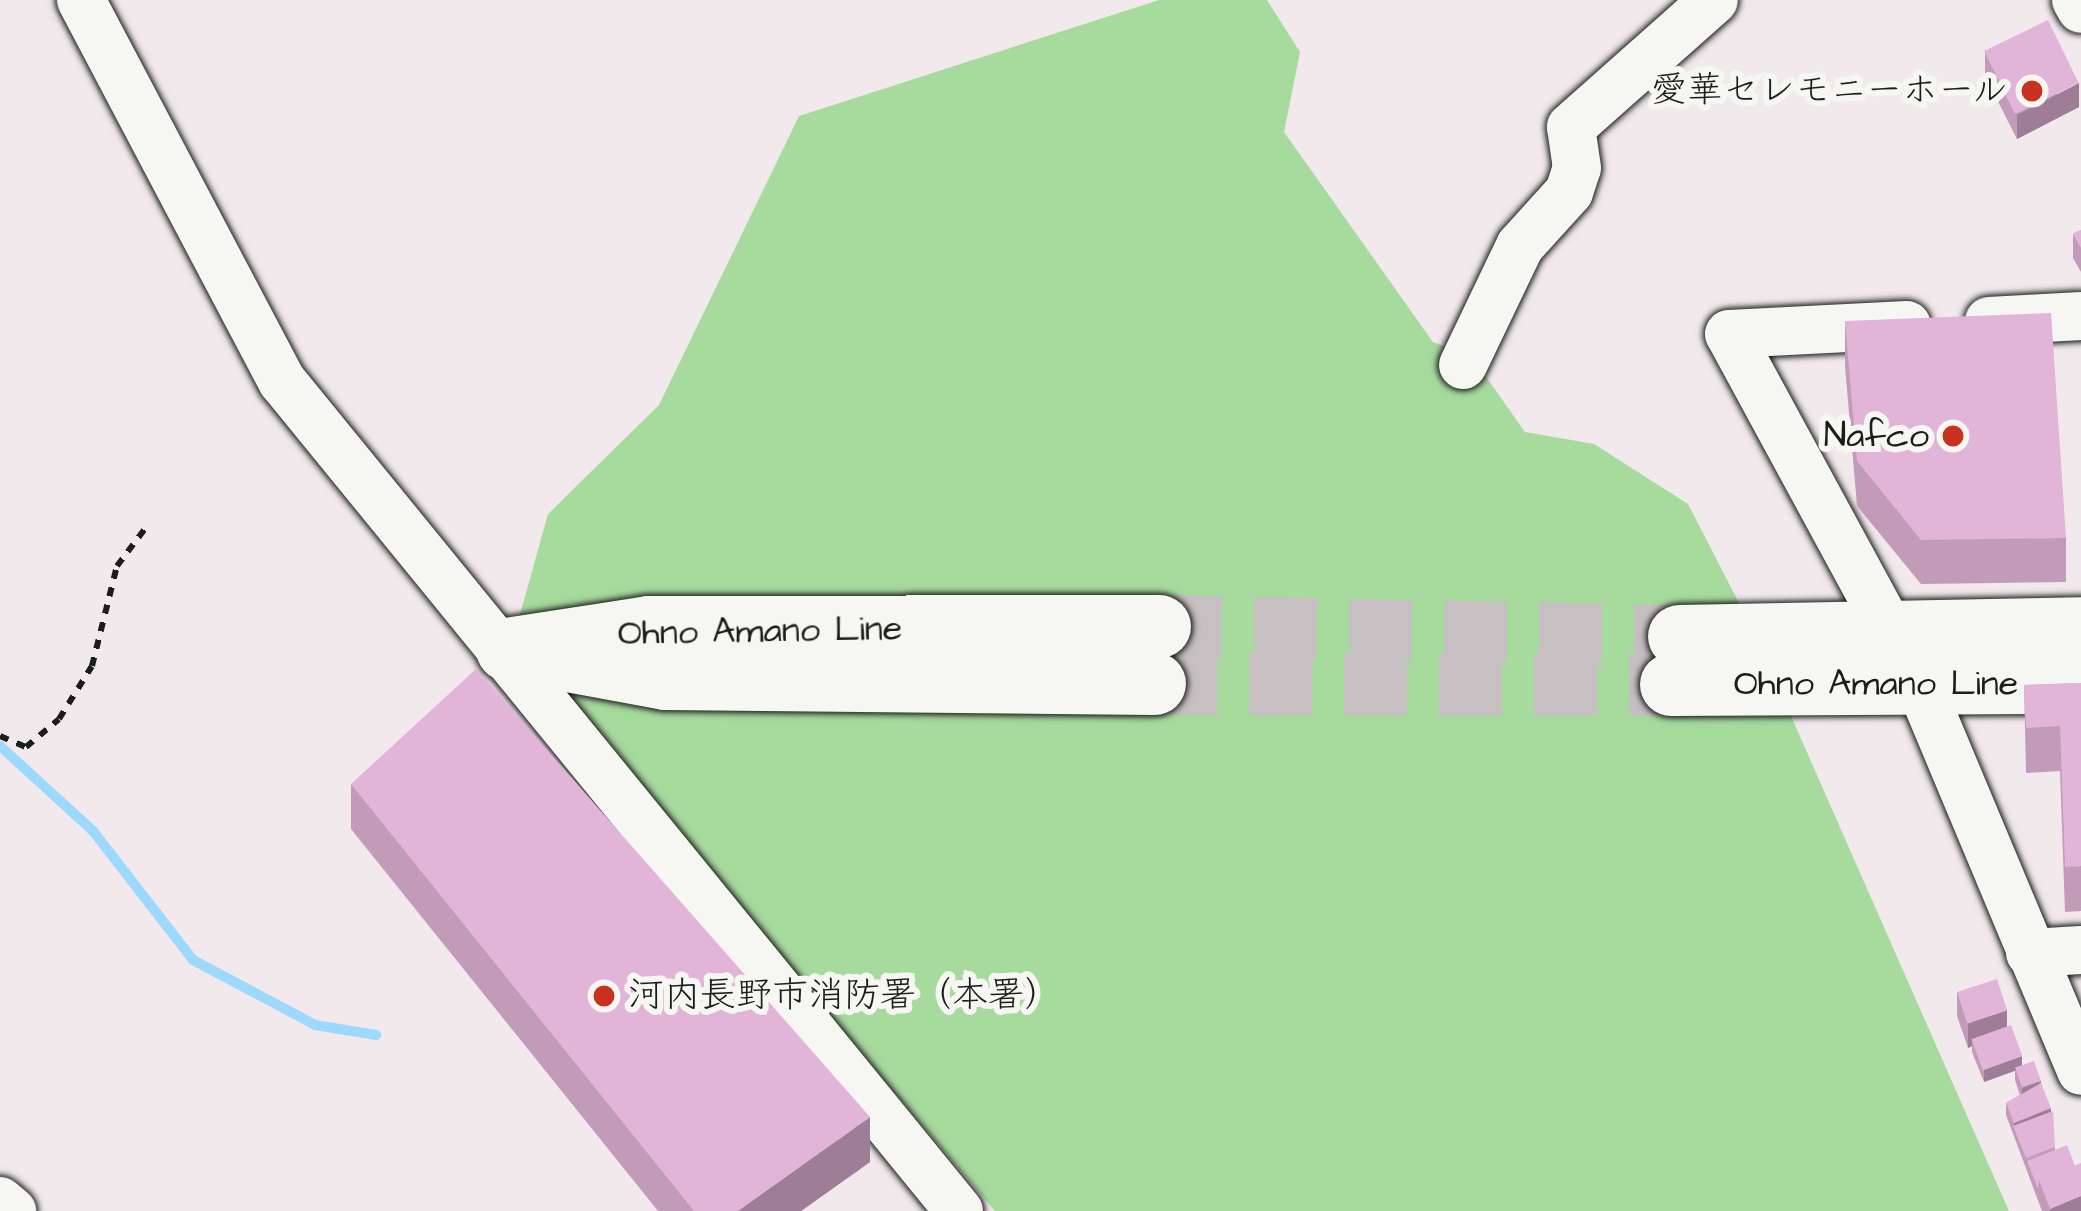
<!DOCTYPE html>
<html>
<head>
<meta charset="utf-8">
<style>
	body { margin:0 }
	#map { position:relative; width:2081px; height:1211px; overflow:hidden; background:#f2e9ed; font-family:"Architects Daughter","Klee One",sans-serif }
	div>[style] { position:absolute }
	.green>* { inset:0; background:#a7db9e }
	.stream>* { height:10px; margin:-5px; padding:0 5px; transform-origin:5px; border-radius:5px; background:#9dd8fd }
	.major-tunnel>* { height:63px; margin-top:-31.5px; transform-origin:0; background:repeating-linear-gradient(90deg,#c7c0c3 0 63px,transparent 0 95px) }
	.path>* { height:6px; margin-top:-3px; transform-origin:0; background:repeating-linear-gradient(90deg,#1c1c1c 0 9px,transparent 0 18px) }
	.roads { filter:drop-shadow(0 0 3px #1c1c1c) drop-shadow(0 0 3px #1c1c1c) }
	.minor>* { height:48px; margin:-24px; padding:0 24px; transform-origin:24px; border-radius:24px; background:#f6f6f2 }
	.major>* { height:63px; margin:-31.5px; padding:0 31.5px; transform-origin:31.5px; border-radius:31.5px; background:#f6f6f2 }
	.wall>* { inset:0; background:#c29bb9 }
	.shaded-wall>* { inset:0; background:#9e7e96 }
	.building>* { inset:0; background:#e2b4d7; transform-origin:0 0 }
	.dots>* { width:33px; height:33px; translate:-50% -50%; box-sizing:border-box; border:6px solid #f6f6f2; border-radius:50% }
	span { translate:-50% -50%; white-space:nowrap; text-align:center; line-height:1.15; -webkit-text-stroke:12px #f6f6f2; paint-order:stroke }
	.poi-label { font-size:36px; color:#1c1c1c }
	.right { translate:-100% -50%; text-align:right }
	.left { translate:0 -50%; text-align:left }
	.street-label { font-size:36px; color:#1c1c1c }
</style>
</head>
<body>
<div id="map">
	<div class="green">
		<i style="clip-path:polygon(1159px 0,1267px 0,1300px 52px,1284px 132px,1433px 342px,1472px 357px,1525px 432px,1594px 444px,1688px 504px,1754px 632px,2009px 1211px,995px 1211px,601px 746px,517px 625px,548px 514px,659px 405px,799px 116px)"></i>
	</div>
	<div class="stream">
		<i style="left:0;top:746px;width:126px;rotate:42.4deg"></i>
		<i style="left:93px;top:831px;width:163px;rotate:52.2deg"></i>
		<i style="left:193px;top:960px;width:138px;rotate:28deg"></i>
		<i style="left:315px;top:1025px;width:62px;rotate:9.3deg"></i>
	</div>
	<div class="major-tunnel">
		<i style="left:1159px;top:626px;width:520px;rotate:1.1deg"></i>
		<i style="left:1154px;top:683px;width:517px;rotate:0.11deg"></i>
	</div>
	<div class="path">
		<i style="left:0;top:736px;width:28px;rotate:23deg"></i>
		<i style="left:26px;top:747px;width:43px;rotate:-40.3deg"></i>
		<i style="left:59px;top:719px;width:62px;rotate:-58.1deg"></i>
		<i style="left:92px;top:666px;width:103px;rotate:-76deg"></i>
		<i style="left:117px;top:566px;width:50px;rotate:-53.1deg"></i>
	</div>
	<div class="roads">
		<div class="minor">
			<i style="left:81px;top:0;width:431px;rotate:62.2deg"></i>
			<i style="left:282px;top:381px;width:1071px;rotate:50.8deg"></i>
			<i style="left:2076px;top:0;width:10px;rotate:61deg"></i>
			<i style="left:1989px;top:321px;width:92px;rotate:-3.1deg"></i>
			<i style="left:1463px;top:365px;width:132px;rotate:-64.4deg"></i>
			<i style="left:1520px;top:246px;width:73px;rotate:-47.8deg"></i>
			<i style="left:1569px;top:192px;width:25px;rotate:-72deg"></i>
			<i style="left:1577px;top:168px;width:41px;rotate:-98.3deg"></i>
			<i style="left:1571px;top:127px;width:191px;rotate:-41.6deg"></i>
			<i style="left:1891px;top:632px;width:339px;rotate:-118.5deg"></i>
			<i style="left:1729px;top:334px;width:178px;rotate:-2.9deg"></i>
			<i style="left:1921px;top:688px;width:415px;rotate:67.3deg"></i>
			<i style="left:2030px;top:953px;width:51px;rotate:-3.4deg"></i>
			<i style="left:0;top:1201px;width:16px;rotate:40deg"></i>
		</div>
		<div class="major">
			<i style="left:1679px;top:636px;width:402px;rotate:-1.1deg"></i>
			<i style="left:507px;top:649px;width:144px;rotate:-8.8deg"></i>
			<i style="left:649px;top:627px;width:510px;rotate:-0.11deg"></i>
			<i style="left:557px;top:658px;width:110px;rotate:10.5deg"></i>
			<i style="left:665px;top:678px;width:489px;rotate:0.6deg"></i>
			<i style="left:1671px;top:684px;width:410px;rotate:-0.3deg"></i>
		</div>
	</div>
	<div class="wall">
		<i style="clip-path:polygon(1985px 52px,2079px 107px,2017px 139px,1985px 76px)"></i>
		<i style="clip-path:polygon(2081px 230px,2081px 272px,2073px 258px,2073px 234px)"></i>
		<i style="clip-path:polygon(1845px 321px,2066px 538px,2066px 582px,1921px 584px,1857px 506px,1845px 366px)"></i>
		<i style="clip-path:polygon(2081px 683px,2081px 911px,2065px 912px,2060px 771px,2026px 773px,2024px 685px)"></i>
		<i style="clip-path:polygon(351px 784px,870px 1162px,801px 1211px,658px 1211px,351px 829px)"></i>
		<i style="clip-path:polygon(1957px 992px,2007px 1027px,2022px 1065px,2041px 1084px,2051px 1112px,2055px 1150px,2081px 1211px,2042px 1211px,2006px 1115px,2006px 1103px,2020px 1095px,2015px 1080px,2015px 1071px,1984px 1082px,1972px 1052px,1972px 1046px,1968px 1048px,1957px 1016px)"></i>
	</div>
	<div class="shaded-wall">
		<i style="clip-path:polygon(2079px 83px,2079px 107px,2017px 139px,2017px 115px)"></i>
		<i style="clip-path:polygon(2007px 1010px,2007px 1034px,1972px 1040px,1972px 1046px,1968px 1048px,1968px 1024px)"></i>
		<i style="clip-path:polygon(2022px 1056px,2022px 1068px,1984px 1082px,1984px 1070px)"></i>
		<i style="clip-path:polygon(2041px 1081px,2041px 1093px,2022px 1100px,2022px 1088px)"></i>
		<i style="clip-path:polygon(2051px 1108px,2051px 1120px,2014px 1127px,2014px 1123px)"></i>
		<i style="clip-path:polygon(870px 1117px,870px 1162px,801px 1211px,738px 1211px)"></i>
		<i style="clip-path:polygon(2081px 1196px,2081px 1211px,2050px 1211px,2050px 1209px)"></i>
	</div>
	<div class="building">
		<i style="left:2048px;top:20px;width:70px;height:71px;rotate:64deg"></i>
		<i style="clip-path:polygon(2081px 230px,2081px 248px,2073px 234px)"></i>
		<i style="clip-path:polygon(2051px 313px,2066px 538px,1921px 540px,1857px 461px,1845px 321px)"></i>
		<i style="clip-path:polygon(476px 669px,870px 1117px,738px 1211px,694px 1211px,351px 784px)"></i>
		<i style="clip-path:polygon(2081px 683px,2081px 866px,2065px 867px,2060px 726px,2026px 728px,2024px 685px)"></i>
		<i style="left:1997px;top:979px;width:33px;height:42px;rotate:72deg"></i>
		<i style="left:2011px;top:1025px;width:33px;height:42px;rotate:70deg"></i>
		<i style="left:2034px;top:1061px;width:21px;height:20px;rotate:71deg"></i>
		<i style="clip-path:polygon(2041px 1083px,2051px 1108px,2014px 1123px,2006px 1103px)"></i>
		<i style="clip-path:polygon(2053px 1111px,2055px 1147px,2026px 1158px,2013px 1126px)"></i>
		<i style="clip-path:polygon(2067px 1145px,2075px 1166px,2039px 1180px,2038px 1189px,2027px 1161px)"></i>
		<i style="clip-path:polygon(2081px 1163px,2081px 1196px,2050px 1209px,2039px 1180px)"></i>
	</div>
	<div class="dots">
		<i style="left:2032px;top:91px;background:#c8321e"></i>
		<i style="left:1953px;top:436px;background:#c8321e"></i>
		<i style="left:604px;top:996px;background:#c8321e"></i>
	</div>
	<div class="poi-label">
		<span class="right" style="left:2008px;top:91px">愛華セレモニーホール</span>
		<span class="right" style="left:1929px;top:436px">Nafco</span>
		<span class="left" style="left:628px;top:996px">河内長野市消防署（本署）</span>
	</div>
	<div class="street-label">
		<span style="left:760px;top:631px;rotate:-1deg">Ohno Amano Line</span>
		<span style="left:1876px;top:684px">Ohno Amano Line</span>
	</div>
</div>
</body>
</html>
